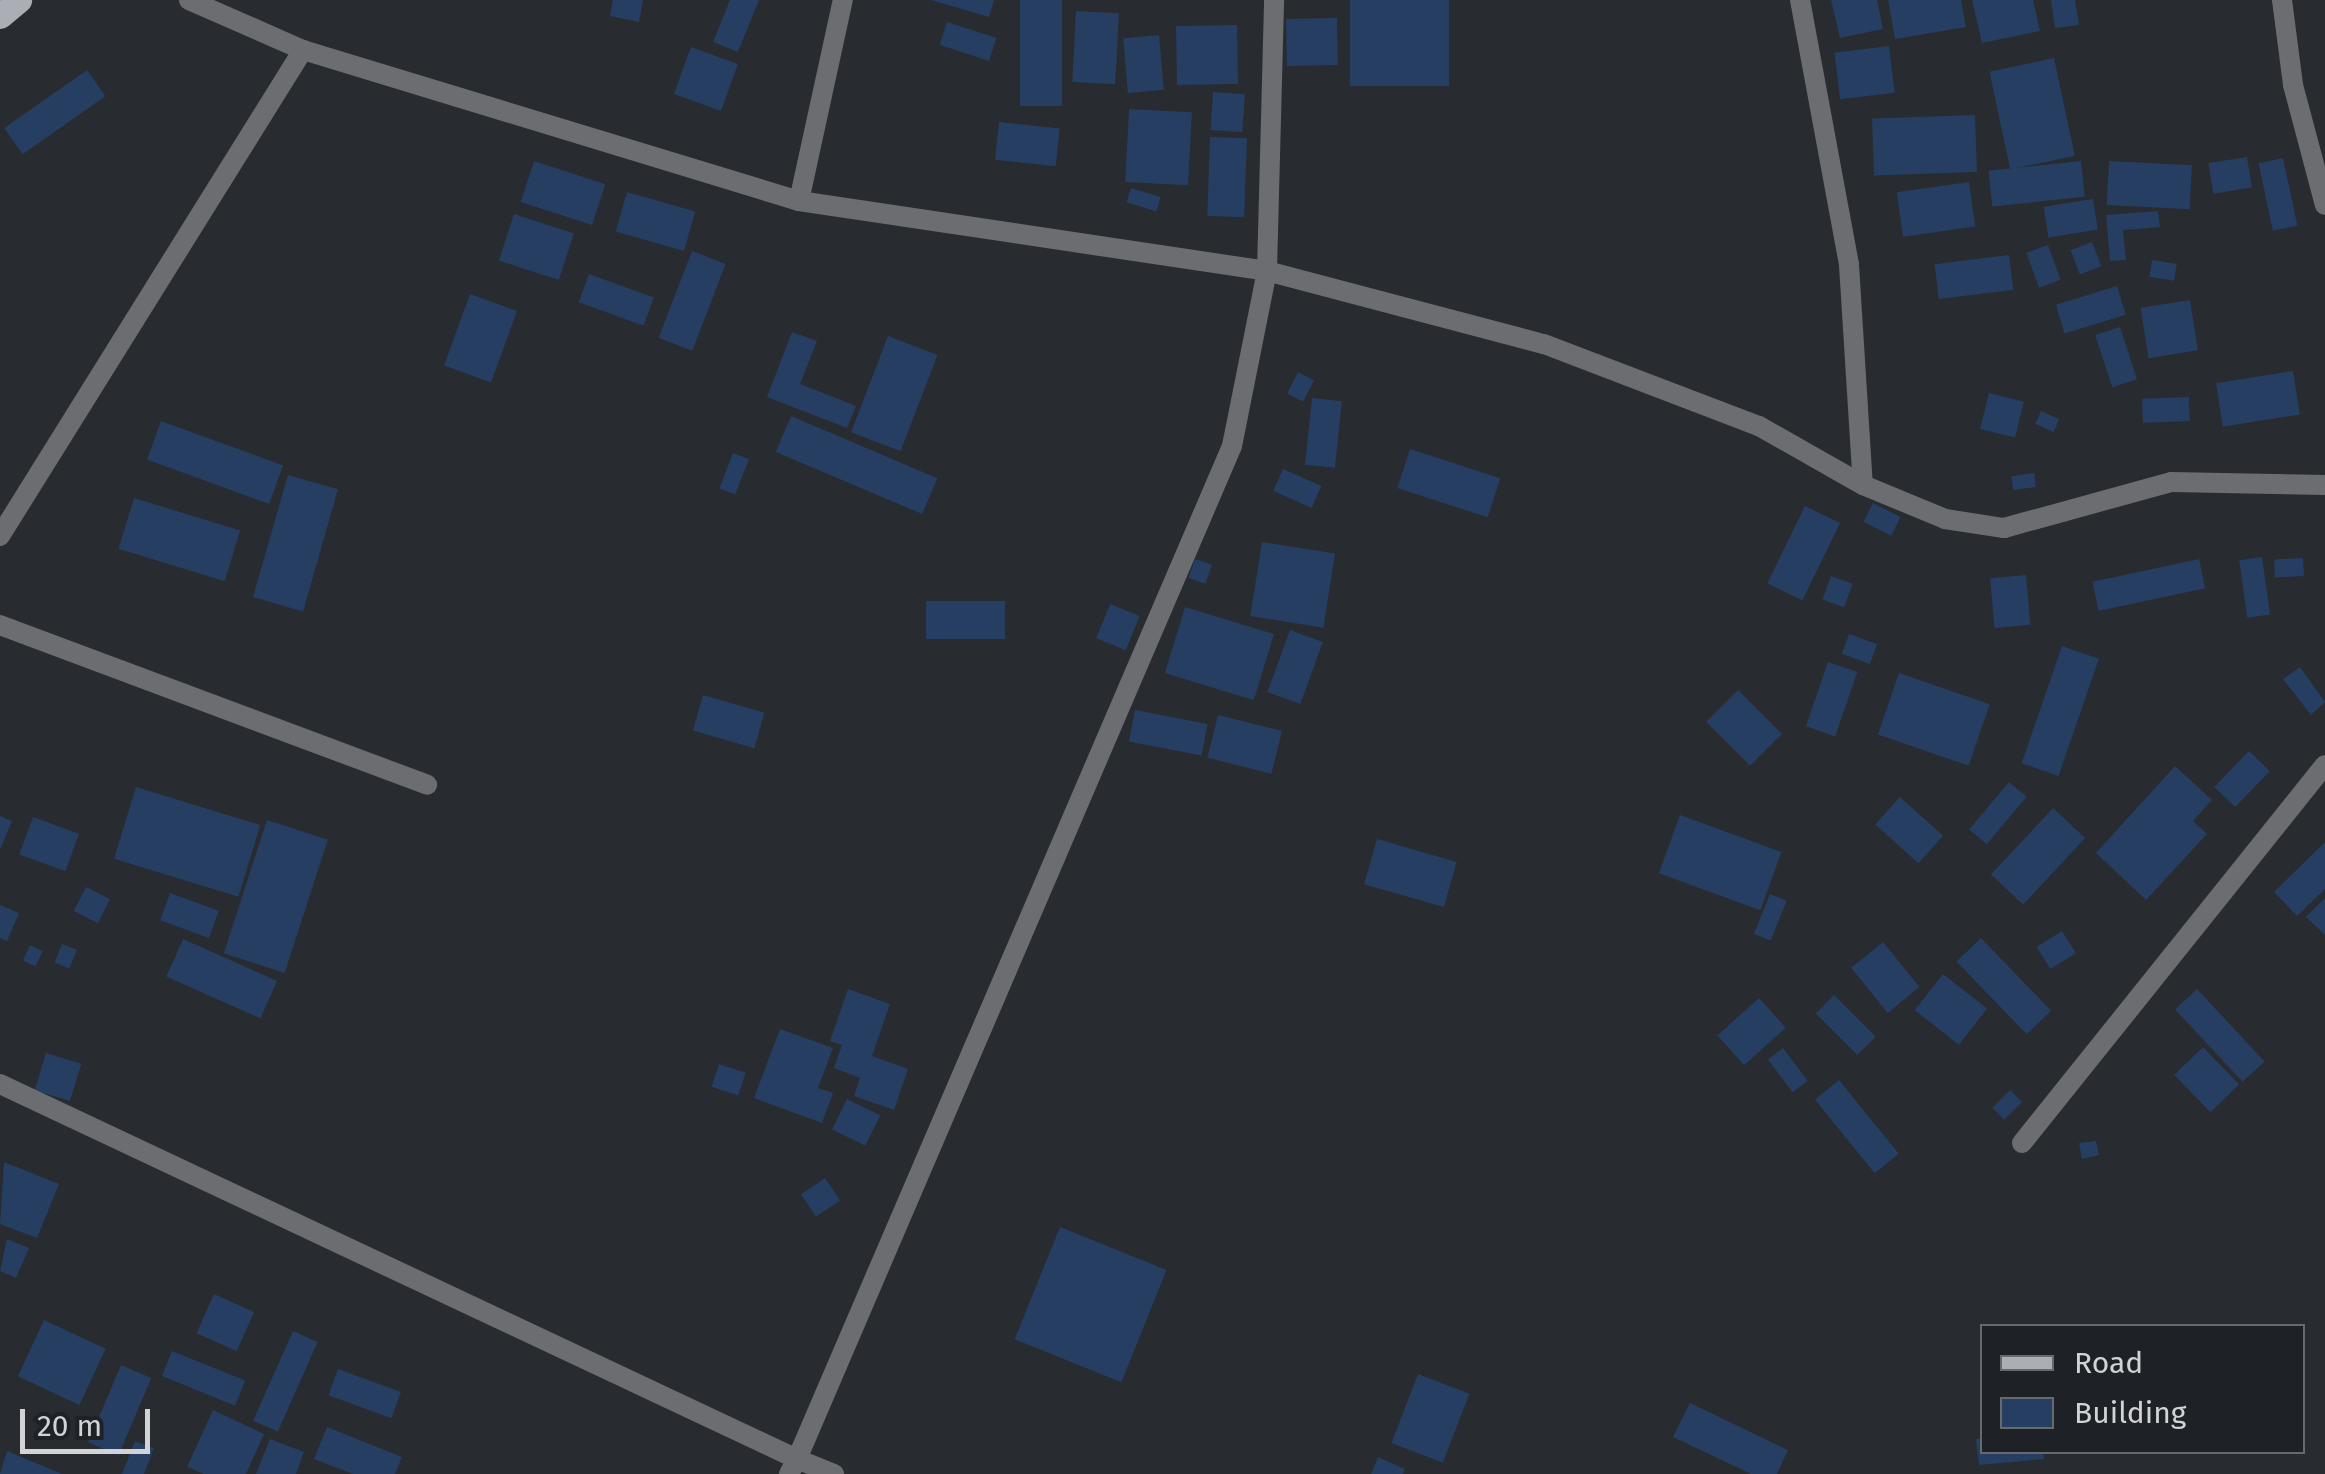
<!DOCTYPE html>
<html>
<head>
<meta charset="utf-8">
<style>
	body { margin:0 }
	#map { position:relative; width:2325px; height:1474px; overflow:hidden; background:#282b30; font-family:"Fira Sans",sans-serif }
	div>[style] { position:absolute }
	.building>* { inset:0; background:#263e62; transform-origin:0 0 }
	.minor>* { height:20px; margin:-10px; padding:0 10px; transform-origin:10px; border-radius:10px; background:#6b6d70 }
	.primary>* { height:25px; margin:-12.5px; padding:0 12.5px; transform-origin:12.5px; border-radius:12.5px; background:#abafb5 }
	span { translate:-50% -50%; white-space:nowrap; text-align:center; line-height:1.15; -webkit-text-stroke:8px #1e2227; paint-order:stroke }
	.legend { position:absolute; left:1980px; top:1324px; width:325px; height:130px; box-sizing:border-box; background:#1e2227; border:2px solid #66696d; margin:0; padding:12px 18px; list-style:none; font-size:30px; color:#d1d3d6 }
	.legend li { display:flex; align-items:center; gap:20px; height:50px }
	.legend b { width:50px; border:2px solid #66696d }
	.scale { position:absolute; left:20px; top:1409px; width:130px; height:45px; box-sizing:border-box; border:5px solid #d1d3d6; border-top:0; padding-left:12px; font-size:30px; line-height:35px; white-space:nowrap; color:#d1d3d6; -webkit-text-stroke:8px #1e2227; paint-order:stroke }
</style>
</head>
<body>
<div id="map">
	<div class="building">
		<i style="clip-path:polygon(613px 0,643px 0,639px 22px,610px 16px)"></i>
		<i style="clip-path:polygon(730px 0,759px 0,738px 52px,713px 42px)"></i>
		<i style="clip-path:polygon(931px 0,994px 0,989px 17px)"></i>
		<i style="left:1020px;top:0;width:42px;height:106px"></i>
		<i style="left:1350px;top:0;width:99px;height:86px"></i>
		<i style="clip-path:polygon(1831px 0,1877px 0,1883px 29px,1840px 38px)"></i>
		<i style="clip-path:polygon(1888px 0,1961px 0,1966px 27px,1895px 39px)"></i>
		<i style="clip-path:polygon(1972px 0,2033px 0,2040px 31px,1982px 43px)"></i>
		<i style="clip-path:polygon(2051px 0,2075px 0,2079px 25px,2055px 28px)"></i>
		<i style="left:1076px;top:11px;width:43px;height:71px;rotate:3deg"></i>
		<i style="left:1337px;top:18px;width:47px;height:51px;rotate:89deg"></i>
		<i style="left:947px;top:22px;width:52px;height:24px;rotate:18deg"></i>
		<i style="left:1237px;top:25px;width:59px;height:61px;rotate:89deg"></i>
		<i style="left:1159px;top:35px;width:55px;height:36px;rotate:85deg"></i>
		<i style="left:1889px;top:46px;width:47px;height:55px;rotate:83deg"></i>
		<i style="left:691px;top:47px;width:50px;height:50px;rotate:20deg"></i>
		<i style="left:2054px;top:58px;width:100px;height:66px;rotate:78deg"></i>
		<i style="left:87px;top:70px;width:32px;height:101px;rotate:55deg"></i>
		<i style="left:1213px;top:92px;width:32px;height:38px;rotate:4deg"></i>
		<i style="left:1129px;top:109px;width:63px;height:73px;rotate:3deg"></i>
		<i style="left:1975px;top:115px;width:57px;height:103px;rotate:88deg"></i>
		<i style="left:999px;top:122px;width:61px;height:38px;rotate:6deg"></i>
		<i style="left:1210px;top:137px;width:37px;height:79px;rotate:2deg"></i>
		<i style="left:2247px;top:157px;width:31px;height:39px;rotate:81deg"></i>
		<i style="left:2283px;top:158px;width:69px;height:25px;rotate:78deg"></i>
		<i style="left:534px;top:161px;width:75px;height:43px;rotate:18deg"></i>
		<i style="left:2081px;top:161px;width:36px;height:93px;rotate:84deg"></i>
		<i style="left:2109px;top:161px;width:83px;height:44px;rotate:3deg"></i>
		<i style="left:1969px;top:182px;width:45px;height:73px;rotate:82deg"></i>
		<i style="left:1131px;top:188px;width:31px;height:15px;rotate:17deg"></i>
		<i style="left:627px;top:192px;width:71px;height:41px;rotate:16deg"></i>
		<i style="left:2093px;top:199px;width:31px;height:50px;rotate:81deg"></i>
		<i style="clip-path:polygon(2158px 211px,2160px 227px,2123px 230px,2126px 260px,2110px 261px,2106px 215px)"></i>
		<i style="left:514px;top:214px;width:63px;height:49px;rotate:18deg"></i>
		<i style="left:2092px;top:242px;width:26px;height:23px;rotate:69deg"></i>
		<i style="left:2048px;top:245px;width:37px;height:23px;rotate:70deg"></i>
		<i style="left:692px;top:251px;width:36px;height:93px;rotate:21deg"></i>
		<i style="left:2009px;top:255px;width:35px;height:75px;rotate:83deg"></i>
		<i style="left:2152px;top:260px;width:25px;height:17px;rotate:9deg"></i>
		<i style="left:589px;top:274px;width:69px;height:30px;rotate:20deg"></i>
		<i style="left:2117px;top:286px;width:30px;height:64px;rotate:73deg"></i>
		<i style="left:470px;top:294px;width:50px;height:76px;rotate:20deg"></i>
		<i style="left:2190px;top:300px;width:51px;height:50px;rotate:81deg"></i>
		<i style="left:2120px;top:327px;width:55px;height:26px;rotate:72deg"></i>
		<i style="clip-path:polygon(792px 332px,817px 341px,800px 384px,856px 406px,847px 428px,767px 397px)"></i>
		<i style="left:888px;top:336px;width:53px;height:103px;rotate:21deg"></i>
		<i style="left:2293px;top:371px;width:44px;height:78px;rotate:81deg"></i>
		<i style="left:1298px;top:372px;width:18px;height:24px;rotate:27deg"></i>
		<i style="left:1989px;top:393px;width:36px;height:37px;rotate:14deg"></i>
		<i style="left:2189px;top:397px;width:24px;height:47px;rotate:88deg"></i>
		<i style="left:1312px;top:398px;width:30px;height:67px;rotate:6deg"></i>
		<i style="left:2041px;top:411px;width:20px;height:14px;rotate:24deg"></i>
		<i style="left:791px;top:416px;width:159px;height:39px;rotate:23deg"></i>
		<i style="left:161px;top:421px;width:130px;height:41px;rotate:20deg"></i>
		<i style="left:1410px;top:449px;width:95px;height:41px;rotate:18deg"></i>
		<i style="left:733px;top:453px;width:17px;height:38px;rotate:21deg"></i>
		<i style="left:1283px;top:469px;width:42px;height:24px;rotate:24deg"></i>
		<i style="left:2034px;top:473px;width:14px;height:23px;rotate:82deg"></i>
		<i style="left:288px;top:475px;width:52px;height:127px;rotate:16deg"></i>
		<i style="left:134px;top:498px;width:111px;height:53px;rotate:17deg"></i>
		<i style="left:1873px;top:503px;width:31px;height:21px;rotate:27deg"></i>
		<i style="left:1805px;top:506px;width:39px;height:86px;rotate:26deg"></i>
		<i style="left:1262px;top:542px;width:74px;height:75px;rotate:9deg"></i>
		<i style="left:2262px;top:557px;width:58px;height:23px;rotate:82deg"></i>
		<i style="left:2303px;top:558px;width:18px;height:29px;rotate:87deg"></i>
		<i style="left:1195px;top:559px;width:18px;height:20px;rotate:19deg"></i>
		<i style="left:2199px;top:559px;width:30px;height:109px;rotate:78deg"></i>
		<i style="left:2026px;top:575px;width:50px;height:36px;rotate:85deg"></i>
		<i style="left:1831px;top:576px;width:23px;height:25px;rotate:20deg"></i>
		<i style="left:926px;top:601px;width:79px;height:38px"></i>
		<i style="left:1110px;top:604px;width:32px;height:37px;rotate:22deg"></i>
		<i style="left:1185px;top:607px;width:93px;height:69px;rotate:17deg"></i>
		<i style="left:1290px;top:630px;width:35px;height:66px;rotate:20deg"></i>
		<i style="left:1849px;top:634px;width:30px;height:21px;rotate:20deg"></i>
		<i style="left:2062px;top:646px;width:39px;height:124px;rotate:19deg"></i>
		<i style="left:1828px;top:662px;width:31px;height:68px;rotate:19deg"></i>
		<i style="clip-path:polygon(2300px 667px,2325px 702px,2311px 715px,2283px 679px)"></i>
		<i style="left:1899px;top:673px;width:96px;height:65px;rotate:19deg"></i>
		<i style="left:1738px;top:690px;width:62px;height:45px;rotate:45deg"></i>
		<i style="left:703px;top:695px;width:64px;height:37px;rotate:16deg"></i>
		<i style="left:1135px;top:710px;width:74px;height:32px;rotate:11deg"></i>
		<i style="left:1218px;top:715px;width:66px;height:44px;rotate:14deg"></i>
		<i style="left:2249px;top:751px;width:29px;height:50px;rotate:44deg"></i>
		<i style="clip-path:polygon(2175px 766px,2212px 800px,2193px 821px,2207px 834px,2146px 900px,2096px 853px)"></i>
		<i style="left:2009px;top:782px;width:23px;height:62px;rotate:40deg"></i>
		<i style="left:136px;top:787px;width:130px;height:75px;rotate:17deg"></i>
		<i style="left:1900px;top:797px;width:58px;height:37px;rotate:42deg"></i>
		<i style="left:2053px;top:808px;width:44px;height:91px;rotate:43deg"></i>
		<i style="left:1680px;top:815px;width:108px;height:62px;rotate:20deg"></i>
		<i style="clip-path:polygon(0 816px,12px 821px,0 850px)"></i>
		<i style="left:33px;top:817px;width:49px;height:40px;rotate:20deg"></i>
		<i style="left:267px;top:820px;width:64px;height:140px;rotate:18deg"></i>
		<i style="left:1377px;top:839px;width:83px;height:47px;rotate:16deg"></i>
		<i style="clip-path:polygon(2325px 842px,2325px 889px,2297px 916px,2274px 892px)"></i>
		<i style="left:86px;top:887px;width:27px;height:27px;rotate:27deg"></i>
		<i style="left:170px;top:893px;width:52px;height:29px;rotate:20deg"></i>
		<i style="left:1770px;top:894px;width:18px;height:43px;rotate:22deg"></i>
		<i style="clip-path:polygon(2325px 898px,2325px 935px,2306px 917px)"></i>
		<i style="clip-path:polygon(0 905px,19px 913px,7px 941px,0 938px)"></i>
		<i style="left:2062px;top:931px;width:26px;height:30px;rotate:58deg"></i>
		<i style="left:1981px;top:938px;width:101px;height:34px;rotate:46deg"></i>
		<i style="left:183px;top:939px;width:103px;height:41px;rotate:24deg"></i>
		<i style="left:1883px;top:942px;width:58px;height:41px;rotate:51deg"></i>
		<i style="left:62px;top:944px;width:16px;height:20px;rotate:22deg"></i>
		<i style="left:30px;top:945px;width:14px;height:17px;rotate:25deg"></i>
		<i style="left:1943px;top:974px;width:56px;height:46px;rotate:38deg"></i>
		<i style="clip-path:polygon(848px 989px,890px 1004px,872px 1056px,908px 1069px,894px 1110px,854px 1096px,860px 1078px,834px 1068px,842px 1045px,830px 1041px)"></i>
		<i style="left:2197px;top:989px;width:99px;height:30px;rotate:47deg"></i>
		<i style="left:1834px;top:995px;width:59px;height:26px;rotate:45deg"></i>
		<i style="left:1759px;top:998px;width:40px;height:56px;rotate:48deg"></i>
		<i style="clip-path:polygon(780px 1029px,833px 1048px,818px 1088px,833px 1093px,822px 1123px,754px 1098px)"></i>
		<i style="left:2203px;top:1047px;width:52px;height:40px;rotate:46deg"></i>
		<i style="left:1783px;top:1048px;width:41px;height:19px;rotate:53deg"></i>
		<i style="left:46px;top:1053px;width:37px;height:39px;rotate:17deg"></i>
		<i style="left:719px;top:1064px;width:28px;height:24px;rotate:18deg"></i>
		<i style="left:1839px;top:1080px;width:95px;height:31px;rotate:51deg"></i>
		<i style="left:2010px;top:1090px;width:17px;height:25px;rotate:45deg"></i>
		<i style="left:847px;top:1099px;width:37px;height:34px;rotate:26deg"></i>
		<i style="clip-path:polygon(2096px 1141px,2099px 1155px,2082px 1159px,2079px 1143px)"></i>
		<i style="clip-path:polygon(4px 1162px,59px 1184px,37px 1238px,0 1224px)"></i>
		<i style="left:825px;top:1178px;width:27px;height:29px;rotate:56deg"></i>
		<i style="left:1060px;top:1227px;width:115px;height:121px;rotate:22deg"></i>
		<i style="clip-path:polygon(7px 1239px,29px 1248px,16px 1278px,0 1271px)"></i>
		<i style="left:214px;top:1294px;width:44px;height:43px;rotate:24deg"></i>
		<i style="left:44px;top:1320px;width:68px;height:62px;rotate:25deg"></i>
		<i style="left:293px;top:1331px;width:27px;height:98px;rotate:24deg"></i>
		<i style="left:172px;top:1351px;width:79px;height:27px;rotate:22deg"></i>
		<i style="left:121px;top:1365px;width:33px;height:84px;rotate:23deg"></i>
		<i style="left:338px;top:1369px;width:67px;height:28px;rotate:20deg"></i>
		<i style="left:1418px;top:1374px;width:55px;height:74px;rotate:21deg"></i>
		<i style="clip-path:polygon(1690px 1403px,1788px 1450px,1777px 1474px,1751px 1474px,1673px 1437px)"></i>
		<i style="clip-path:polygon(213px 1410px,264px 1434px,246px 1474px,204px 1474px,187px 1467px)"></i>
		<i style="clip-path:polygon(327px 1427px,402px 1457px,395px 1474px,353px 1474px,314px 1459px)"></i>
		<i style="clip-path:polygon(1982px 1438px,1982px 1452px,2043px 1452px,2044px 1459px,1979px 1465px,1976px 1439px)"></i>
		<i style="clip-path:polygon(270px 1439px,304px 1452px,296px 1474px,256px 1474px)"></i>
		<i style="clip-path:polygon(135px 1441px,154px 1448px,144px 1474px,122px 1474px)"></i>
		<i style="clip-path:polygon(7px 1451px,62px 1474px,0 1474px)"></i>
		<i style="clip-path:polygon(1378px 1457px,1405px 1469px,1403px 1474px,1371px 1474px)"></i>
	</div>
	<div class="minor">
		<i style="left:189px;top:0;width:124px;rotate:23.7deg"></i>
		<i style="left:303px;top:50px;width:518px;rotate:16.93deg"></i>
		<i style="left:799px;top:201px;width:473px;rotate:8.5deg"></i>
		<i style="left:1267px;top:271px;width:286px;rotate:14.8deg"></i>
		<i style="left:1544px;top:344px;width:230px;rotate:20.9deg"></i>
		<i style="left:1759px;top:426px;width:120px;rotate:29.6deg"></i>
		<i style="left:1863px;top:485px;width:89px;rotate:22.5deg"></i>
		<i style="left:1945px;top:519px;width:60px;rotate:8.7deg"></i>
		<i style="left:2004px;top:528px;width:173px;rotate:-15.4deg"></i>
		<i style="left:2171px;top:482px;width:154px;rotate:1.1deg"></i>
		<i style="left:1800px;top:0;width:269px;rotate:79.5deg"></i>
		<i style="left:1849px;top:265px;width:220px;rotate:86.4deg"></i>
		<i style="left:2282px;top:0;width:86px;rotate:82.6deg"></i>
		<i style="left:2293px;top:85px;width:124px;rotate:75.1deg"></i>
		<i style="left:799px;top:201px;width:206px;rotate:-77.7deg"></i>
		<i style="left:0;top:536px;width:573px;rotate:-58.06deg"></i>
		<i style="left:0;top:625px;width:456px;rotate:20.5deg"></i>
		<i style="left:0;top:1084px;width:881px;rotate:25.2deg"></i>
		<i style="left:797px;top:1459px;width:17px;rotate:118deg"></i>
		<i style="left:2022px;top:1143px;width:484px;rotate:-51.3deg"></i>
		<i style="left:834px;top:1474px;width:40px;rotate:-158deg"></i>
		<i style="left:797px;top:1459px;width:1102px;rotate:-66.76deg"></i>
		<i style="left:1232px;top:446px;width:178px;rotate:-78.7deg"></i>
		<i style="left:1267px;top:271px;width:271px;rotate:-88.5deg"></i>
	</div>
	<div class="primary">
		<i style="left:0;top:16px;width:25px;rotate:-40deg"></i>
	</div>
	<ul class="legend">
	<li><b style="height:12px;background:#abafb5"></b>Road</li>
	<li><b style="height:28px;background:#263e62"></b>Building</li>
	</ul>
	<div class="scale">20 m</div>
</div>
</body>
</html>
